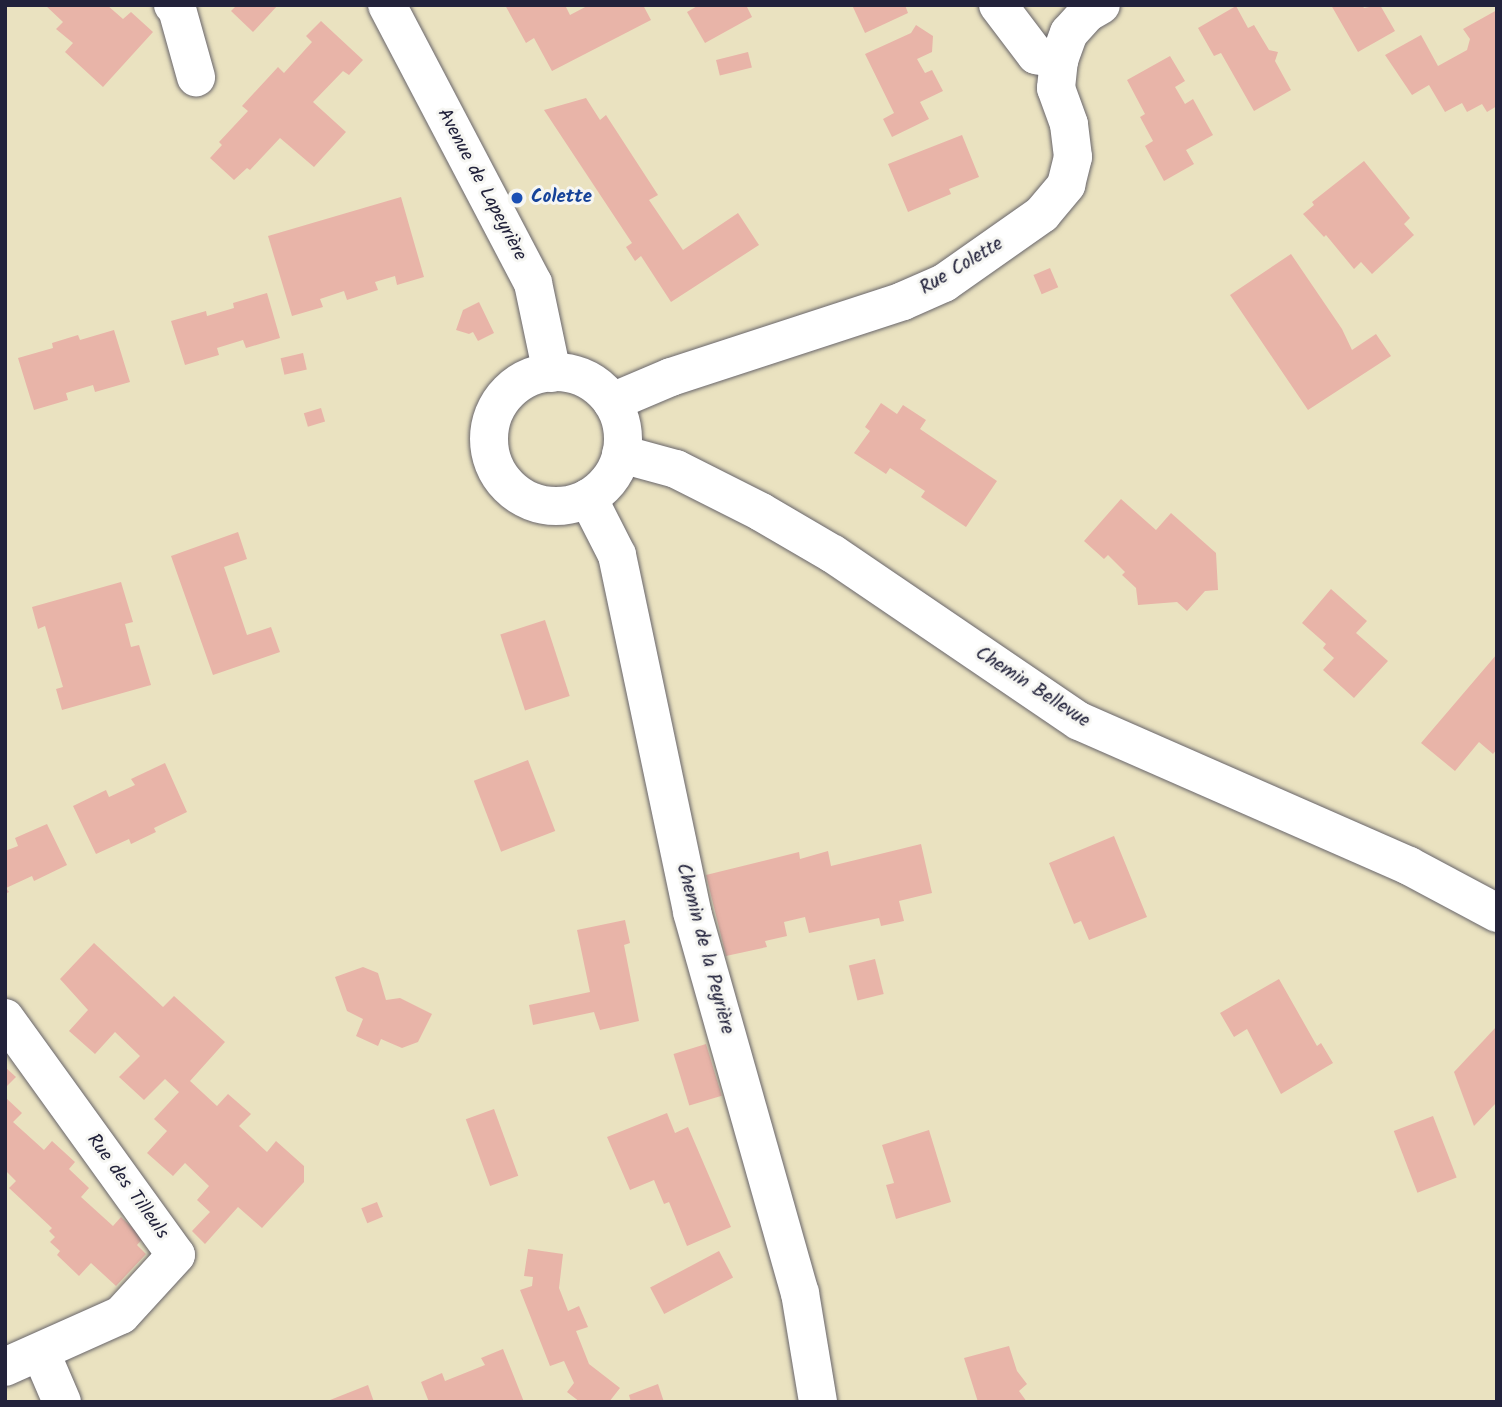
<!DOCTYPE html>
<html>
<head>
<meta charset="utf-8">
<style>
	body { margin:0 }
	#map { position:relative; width:1502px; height:1407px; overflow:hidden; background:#eae2c0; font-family:Kalam,sans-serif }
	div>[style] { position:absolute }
	.building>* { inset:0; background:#e8b4a8; transform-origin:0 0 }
	.roads { filter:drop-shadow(0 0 2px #68656a) drop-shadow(0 0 2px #68656a) }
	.minor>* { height:38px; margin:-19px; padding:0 19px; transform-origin:19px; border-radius:19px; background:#fff }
	.minor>.ring { margin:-19px; padding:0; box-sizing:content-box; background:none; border:38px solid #fff; border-radius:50% }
	.dots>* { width:19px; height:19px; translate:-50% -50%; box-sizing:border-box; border:4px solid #f6f6f2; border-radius:50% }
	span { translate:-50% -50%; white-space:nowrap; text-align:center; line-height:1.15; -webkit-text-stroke:6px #f6f6f2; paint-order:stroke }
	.street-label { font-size:19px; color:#22223b }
	.transit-label { font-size:19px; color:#164399; font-weight:700 }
	.left { translate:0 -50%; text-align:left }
	.frame { position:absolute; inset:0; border:7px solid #22223b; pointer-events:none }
</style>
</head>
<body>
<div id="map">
	<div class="building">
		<i style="clip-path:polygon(45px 5px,107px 5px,123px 19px,131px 12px,153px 32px,103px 87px,65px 52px,73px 43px,56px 29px,63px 22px)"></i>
		<i style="clip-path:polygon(237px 5px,278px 5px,253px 32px,231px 11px)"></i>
		<i style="clip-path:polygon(505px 5px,565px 5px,570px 15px,589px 5px,643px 5px,651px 20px,552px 71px,534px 38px,526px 43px)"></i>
		<i style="clip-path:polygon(699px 5px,746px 5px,752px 17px,705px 43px,687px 12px)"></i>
		<i style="clip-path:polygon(852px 5px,905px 5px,908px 13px,865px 33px)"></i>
		<i style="clip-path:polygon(1331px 5px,1362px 5px,1364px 8px,1380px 5px,1395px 31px,1358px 52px)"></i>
		<i style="clip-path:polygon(1236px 6px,1248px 28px,1254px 25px,1269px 50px,1278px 52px,1275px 61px,1291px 90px,1254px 111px,1221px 53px,1214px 56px,1198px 28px)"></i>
		<i style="clip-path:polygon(1497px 10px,1497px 106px,1487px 112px,1482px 104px,1467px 112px,1462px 103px,1445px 112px,1429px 85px,1412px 95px,1385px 55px,1421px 35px,1438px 66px,1467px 50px,1470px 39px,1463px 29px)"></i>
		<i style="clip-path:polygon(321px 21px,363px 60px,349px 75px,343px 71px,313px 102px,346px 132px,314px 167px,280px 138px,250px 170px,247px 168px,234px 180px,210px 158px,222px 145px,219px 142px,248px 111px,242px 106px,278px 67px,284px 73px,312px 42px,306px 36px)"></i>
		<i style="clip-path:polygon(916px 25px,933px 36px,932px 52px,917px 59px,925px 73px,932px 70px,943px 91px,920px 102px,929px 119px,892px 137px,883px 119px,894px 113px,865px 54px,911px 33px)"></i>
		<i style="left:748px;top:52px;width:16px;height:33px;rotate:76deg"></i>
		<i style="clip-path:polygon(1170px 56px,1185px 81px,1175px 87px,1185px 104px,1193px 99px,1213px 135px,1186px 150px,1194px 164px,1164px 181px,1145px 146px,1153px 141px,1140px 117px,1145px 114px,1127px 80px)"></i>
		<i style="clip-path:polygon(586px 98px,600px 120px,606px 115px,658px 195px,649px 200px,683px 250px,738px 213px,759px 245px,671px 302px,641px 256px,635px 261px,626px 247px,632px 243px,544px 110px)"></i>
		<i style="clip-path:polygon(962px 135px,979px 177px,949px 189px,951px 194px,908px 212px,888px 164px)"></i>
		<i style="clip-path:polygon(1364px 161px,1410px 218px,1404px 224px,1414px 235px,1372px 274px,1361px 262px,1354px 269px,1326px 235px,1324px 237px,1303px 214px,1314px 205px,1312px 202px)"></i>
		<i style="clip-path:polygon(401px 197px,424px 277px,397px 285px,395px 276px,375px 282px,378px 290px,347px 300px,344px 291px,320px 299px,323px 307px,292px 316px,268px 236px)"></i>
		<i style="clip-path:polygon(1291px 254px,1342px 329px,1352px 350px,1376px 334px,1391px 356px,1308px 410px,1230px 295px)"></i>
		<i style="left:1050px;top:268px;width:21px;height:18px;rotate:67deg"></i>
		<i style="clip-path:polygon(267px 293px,280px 338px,246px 348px,243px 340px,217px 348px,219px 355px,185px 365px,171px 321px,206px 311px,207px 316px,234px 308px,233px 303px)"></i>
		<i style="clip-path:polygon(479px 302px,494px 333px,478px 341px,473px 332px,469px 334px,456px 330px,463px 310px)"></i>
		<i style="clip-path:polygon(114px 330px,130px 382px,95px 392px,93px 385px,66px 393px,68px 400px,34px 410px,18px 358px,53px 348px,52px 343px,78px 335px,80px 340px)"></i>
		<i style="left:303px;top:353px;width:17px;height:23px;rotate:77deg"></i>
		<i style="clip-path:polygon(881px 403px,897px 414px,903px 405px,926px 420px,920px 429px,997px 481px,966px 527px,921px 497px,925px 491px,890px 468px,886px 474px,854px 453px,870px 431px,865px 427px)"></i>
		<i style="left:321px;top:408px;width:14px;height:18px;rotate:73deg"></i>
		<i style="clip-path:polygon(1121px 499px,1156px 530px,1171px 513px,1216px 553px,1218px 590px,1205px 591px,1187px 611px,1177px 602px,1138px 605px,1136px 588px,1122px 575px,1125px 572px,1108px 555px,1104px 559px,1084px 541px)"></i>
		<i style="clip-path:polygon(238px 532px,247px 559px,224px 567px,247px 635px,271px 627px,280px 652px,213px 675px,171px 556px)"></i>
		<i style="clip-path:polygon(121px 582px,133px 622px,125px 624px,131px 647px,139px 645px,151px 685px,62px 710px,56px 689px,63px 687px,45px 626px,38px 629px,32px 607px)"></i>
		<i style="clip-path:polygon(1331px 589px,1367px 621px,1356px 633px,1388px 661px,1354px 698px,1323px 670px,1334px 658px,1323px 648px,1326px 644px,1302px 623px)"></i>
		<i style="left:545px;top:620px;width:80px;height:47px;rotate:72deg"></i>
		<i style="clip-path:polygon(1497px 654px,1497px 749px,1493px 754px,1479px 742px,1455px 771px,1421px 743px)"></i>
		<i style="left:528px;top:760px;width:76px;height:58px;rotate:69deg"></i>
		<i style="clip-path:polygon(165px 763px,187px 812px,154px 828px,156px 832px,131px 844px,129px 839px,96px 854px,73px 806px,106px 790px,109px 797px,135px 785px,131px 779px)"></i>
		<i style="clip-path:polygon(47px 824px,67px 865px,34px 881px,32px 876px,6px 888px,9px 892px,5px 894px,5px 851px,18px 846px,15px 838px)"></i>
		<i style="clip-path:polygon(1114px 836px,1147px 917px,1089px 940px,1081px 921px,1074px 924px,1049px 863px)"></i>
		<i style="clip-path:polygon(921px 844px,932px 893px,899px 901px,904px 921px,881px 926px,879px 918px,809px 933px,805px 917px,784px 922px,787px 936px,765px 941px,767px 947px,726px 956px,706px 875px,799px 852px,800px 859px,828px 851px,831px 866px)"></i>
		<i style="clip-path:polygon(625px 920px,630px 943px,624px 945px,639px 1021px,600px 1030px,594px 1012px,533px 1025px,529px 1005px,590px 992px,577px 930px)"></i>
		<i style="clip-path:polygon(94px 943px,163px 1007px,174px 996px,225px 1042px,190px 1081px,217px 1106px,228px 1094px,251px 1114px,239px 1126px,267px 1152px,276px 1141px,304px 1166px,304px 1182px,262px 1228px,238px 1207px,205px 1244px,192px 1231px,210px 1212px,197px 1200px,209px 1186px,185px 1163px,173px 1176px,147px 1153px,167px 1131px,154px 1119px,179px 1092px,165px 1079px,144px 1100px,119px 1077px,140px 1056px,115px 1032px,95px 1054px,69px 1031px,88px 1010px,60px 979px)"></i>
		<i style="left:875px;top:959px;width:36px;height:27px;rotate:76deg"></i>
		<i style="clip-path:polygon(363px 967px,378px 973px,386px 1000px,400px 998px,432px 1014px,418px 1042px,402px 1048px,381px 1039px,378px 1046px,356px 1036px,363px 1019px,347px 1011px,335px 977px)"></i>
		<i style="clip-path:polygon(1279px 979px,1317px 1046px,1321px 1043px,1333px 1063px,1281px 1094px,1247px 1029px,1234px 1037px,1220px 1013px)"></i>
		<i style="clip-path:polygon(1497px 1026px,1497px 1102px,1474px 1126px,1454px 1072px)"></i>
		<i style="left:706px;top:1044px;width:54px;height:34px;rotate:73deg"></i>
		<i style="clip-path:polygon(5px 1067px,16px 1077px,5px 1088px)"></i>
		<i style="clip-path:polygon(5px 1097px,22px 1113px,13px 1122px,44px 1150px,52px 1141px,75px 1162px,69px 1169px,89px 1188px,81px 1197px,113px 1226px,121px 1217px,143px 1238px,137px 1245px,146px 1254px,116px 1286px,91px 1263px,79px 1276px,57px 1255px,60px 1251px,50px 1242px,55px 1237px,49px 1231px,52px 1228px,9px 1188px,16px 1181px,5px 1170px)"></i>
		<i style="left:494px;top:1109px;width:71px;height:30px;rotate:70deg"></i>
		<i style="clip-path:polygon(667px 1113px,675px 1133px,688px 1127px,731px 1227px,687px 1246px,669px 1202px,664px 1204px,654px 1180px,630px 1190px,607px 1137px)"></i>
		<i style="left:1433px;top:1116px;width:66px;height:42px;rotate:69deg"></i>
		<i style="clip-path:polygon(929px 1130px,951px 1202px,896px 1219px,886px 1185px,894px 1183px,882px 1145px)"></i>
		<i style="left:377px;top:1202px;width:16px;height:17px;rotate:68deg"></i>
		<i style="clip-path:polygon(528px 1249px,563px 1254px,559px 1288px,568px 1311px,579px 1306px,588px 1327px,576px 1331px,589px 1364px,620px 1388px,609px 1402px,580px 1402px,567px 1392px,574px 1383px,564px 1361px,550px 1366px,520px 1290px,532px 1286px,533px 1277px,524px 1276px)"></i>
		<i style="left:719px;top:1251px;width:30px;height:78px;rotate:62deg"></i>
		<i style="clip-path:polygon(1009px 1346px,1017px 1371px,1027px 1384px,1019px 1391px,1027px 1402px,978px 1402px,964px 1358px)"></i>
		<i style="clip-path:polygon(503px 1349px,524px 1402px,429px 1402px,421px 1382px,442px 1373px,445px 1381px,485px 1365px,481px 1358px)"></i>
		<i style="clip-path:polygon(658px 1384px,664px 1402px,631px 1402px,629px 1395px)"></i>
		<i style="clip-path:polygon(368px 1385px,374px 1402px,325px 1402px)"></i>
	</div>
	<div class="roads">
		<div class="minor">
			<i style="left:173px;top:5px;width:6px;rotate:45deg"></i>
			<i style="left:177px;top:9px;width:71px;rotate:74.4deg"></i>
			<i style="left:387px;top:5px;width:314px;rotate:62.3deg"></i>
			<i style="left:533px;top:283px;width:92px;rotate:78.1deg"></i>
			<i style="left:998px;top:5px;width:63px;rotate:52.8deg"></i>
			<i style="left:1036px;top:55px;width:24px;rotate:12deg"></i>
			<i class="ring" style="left:489px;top:372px;width:96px;height:96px"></i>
			<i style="left:612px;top:402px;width:64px;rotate:-23deg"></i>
			<i style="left:671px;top:377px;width:244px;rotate:-18.1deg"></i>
			<i style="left:903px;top:301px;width:45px;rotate:-23.7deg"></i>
			<i style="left:944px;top:283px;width:120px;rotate:-35.1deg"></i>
			<i style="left:1042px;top:214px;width:38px;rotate:-50deg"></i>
			<i style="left:1066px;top:185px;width:29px;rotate:-76deg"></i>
			<i style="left:1073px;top:157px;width:33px;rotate:-97deg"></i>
			<i style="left:1069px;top:124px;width:38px;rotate:-110deg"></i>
			<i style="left:1056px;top:88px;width:28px;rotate:-84deg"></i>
			<i style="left:1059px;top:60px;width:29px;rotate:-70deg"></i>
			<i style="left:1069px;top:33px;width:27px;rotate:-48deg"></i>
			<i style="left:1087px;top:13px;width:16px;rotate:-30deg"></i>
			<i style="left:621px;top:454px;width:57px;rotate:15.3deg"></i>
			<i style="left:676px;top:469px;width:95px;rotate:26.8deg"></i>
			<i style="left:761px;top:512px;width:83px;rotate:30.3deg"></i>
			<i style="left:833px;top:554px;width:297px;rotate:34.2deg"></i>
			<i style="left:1079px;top:721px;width:360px;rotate:23.7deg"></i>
			<i style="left:1409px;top:866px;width:100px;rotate:28.1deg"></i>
			<i style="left:588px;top:498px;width:64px;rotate:63deg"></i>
			<i style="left:617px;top:555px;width:365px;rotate:78.1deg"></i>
			<i style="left:692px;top:912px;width:396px;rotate:74.2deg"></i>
			<i style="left:800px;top:1293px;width:110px;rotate:80.6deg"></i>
			<i style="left:5px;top:1018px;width:292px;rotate:54.2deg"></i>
			<i style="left:176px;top:1255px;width:81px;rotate:132.5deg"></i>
			<i style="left:121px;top:1315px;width:127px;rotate:155.9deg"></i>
			<i style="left:41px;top:1353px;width:53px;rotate:66.8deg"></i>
		</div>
	</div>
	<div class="dots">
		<i style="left:517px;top:198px;background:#1a4fb4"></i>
	</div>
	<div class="street-label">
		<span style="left:481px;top:185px;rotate:62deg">Avenue de Lapeyrière</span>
		<span style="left:962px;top:267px;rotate:-31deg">Rue Colette</span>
		<span style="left:1032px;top:688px;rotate:33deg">Chemin Bellevue</span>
		<span style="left:704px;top:949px;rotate:75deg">Chemin de la Peyrière</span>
		<span style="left:127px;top:1187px;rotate:54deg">Rue des Tilleuls</span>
	</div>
	<div class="transit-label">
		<span class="left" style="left:531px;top:198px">Colette</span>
	</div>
	<div class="frame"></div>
</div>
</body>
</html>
